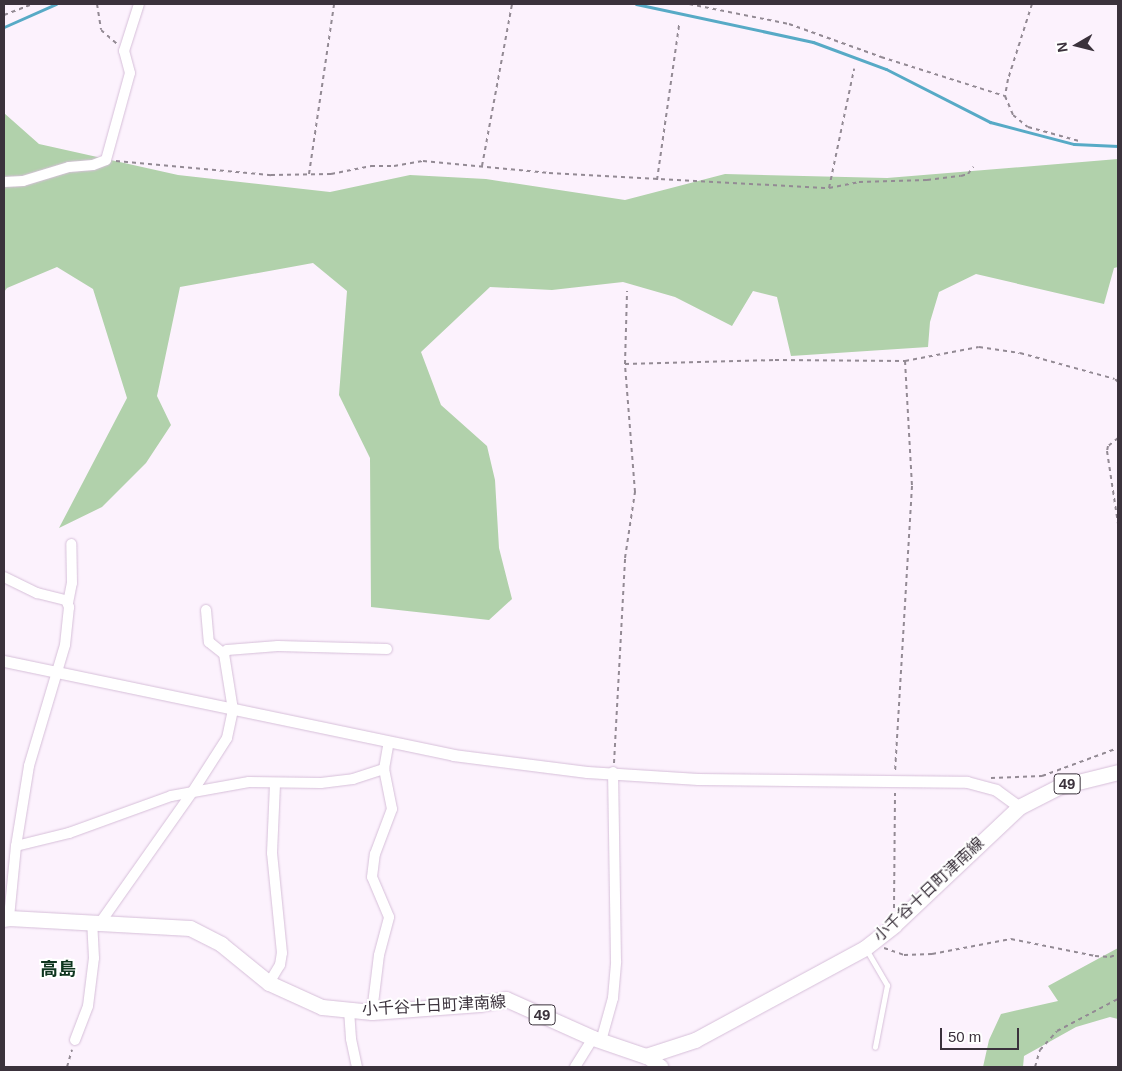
<!DOCTYPE html>
<html>
<head>
<meta charset="utf-8">
<style>
	body { margin:0 }
	#map { position:relative; width:1122px; height:1071px; overflow:hidden; background:#fcf2fd; font-family:Arial,"Noto Sans JP",sans-serif }
	div>[style] { position:absolute }
	.green>* { inset:0; background:#b1d1ab }
	.stream>* { height:3px; margin:-1.5px; padding:0 1.5px; transform-origin:1.5px; border-radius:1.5px; background:#57aac6 }
	.path>* { height:2px; margin-top:-1px; transform-origin:0; background:repeating-linear-gradient(90deg,#938a94 0 4px,transparent 0 8px) }
	.roads { filter:drop-shadow(0 0 1px #d6bfd9) drop-shadow(0 0 1px #d6bfd9) }
	.service>* { height:5px; margin:-2.5px; padding:0 2.5px; transform-origin:2.5px; border-radius:2.5px; background:#fff }
	.minor>* { height:10px; margin:-5px; padding:0 5px; transform-origin:5px; border-radius:5px; background:#fff }
	.tertiary>* { height:11px; margin:-5.5px; padding:0 5.5px; transform-origin:5.5px; border-radius:5.5px; background:#fff }
	.secondary>* { height:14px; margin:-7px; padding:0 7px; transform-origin:7px; border-radius:7px; background:#fff }
	.primary>* { height:15px; margin:-7.5px; padding:0 7.5px; transform-origin:7.5px; border-radius:7.5px; background:#fff }
	span { translate:-50% -50%; white-space:nowrap; text-align:center; line-height:1.15; -webkit-text-stroke:4px #fff; paint-order:stroke }
	.shield-label span { padding:1px 4px; background:#fff; border:1px solid; border-radius:4px; -webkit-text-stroke-width:0 }
	.shield-label { font-size:15px; color:#3b323c; font-weight:700 }
	.street-label { font-size:16px; color:#3b323c }
	.neighbourhood-label { font-size:18px; color:#0f351f; font-weight:700 }
	.frame { position:absolute; inset:0; border:5px solid #3b323c; pointer-events:none }
	.north { position:absolute; left:1052px; top:20px; width:50px; height:50px; -webkit-text-stroke:4px #fff; paint-order:stroke; rotate:262deg; font-size:14px; font-weight:700; line-height:20px; text-align:center; color:#3b323c }
	.north::after { content:''; display:block; margin:auto; width:18px; height:22px; background:#3b323c; clip-path:polygon(50% 0,100% 100%,50% 72%,0 100%) }
	.scale { position:absolute; left:940px; top:1028px; width:79px; height:22px; box-sizing:border-box; border:2px solid #3b323c; border-top:0; padding-left:6px; font-size:15px; line-height:18px; white-space:nowrap; color:#3b323c; -webkit-text-stroke:4px #fff; paint-order:stroke }
</style>
</head>
<body>
<div id="map">
	<div class="green">
		<i style="clip-path:polygon(4px 113px,39px 144px,178px 175px,330px 192px,410px 175px,486px 179px,625px 200px,725px 174px,887px 178px,1118px 159px,1118px 267px,1114px 268px,1104px 304px,976px 274px,939px 292px,930px 322px,928px 347px,791px 356px,777px 297px,753px 291px,732px 326px,675px 297px,623px 282px,552px 290px,490px 287px,421px 352px,441px 405px,487px 446px,495px 480px,499px 548px,512px 599px,489px 620px,371px 607px,370px 458px,339px 395px,347px 291px,313px 263px,180px 287px,157px 396px,171px 425px,146px 463px,102px 507px,59px 528px,127px 398px,93px 289px,57px 267px,7px 288px,4px 292px)"></i>
		<i style="clip-path:polygon(1118px 948px,1118px 1019px,1110px 1017px,1076px 1027px,1024px 1056px,1023px 1067px,983px 1067px,989px 1040px,1001px 1014px,1058px 1001px,1048px 986px)"></i>
	</div>
	<div class="stream">
		<i style="left:636px;top:4px;width:181px;rotate:12.1deg"></i>
		<i style="left:813px;top:42px;width:78px;rotate:20.3deg"></i>
		<i style="left:886px;top:69px;width:117px;rotate:27deg"></i>
		<i style="left:990px;top:122px;width:87px;rotate:14.7deg"></i>
		<i style="left:1074px;top:144px;width:44px;rotate:2.6deg"></i>
		<i style="left:4px;top:27px;width:57px;rotate:-23.9deg"></i>
	</div>
	<div class="path">
		<i style="left:97px;top:4px;width:26px;rotate:81deg"></i>
		<i style="left:101px;top:30px;width:21px;rotate:41deg"></i>
		<i style="left:689px;top:4px;width:102px;rotate:11.3deg"></i>
		<i style="left:789px;top:24px;width:98px;rotate:19.7deg"></i>
		<i style="left:881px;top:57px;width:130px;rotate:17.5deg"></i>
		<i style="left:1032px;top:4px;width:79px;rotate:107.7deg"></i>
		<i style="left:1008px;top:79px;width:17px;rotate:100deg"></i>
		<i style="left:1005px;top:96px;width:21px;rotate:67deg"></i>
		<i style="left:1013px;top:115px;width:19px;rotate:39deg"></i>
		<i style="left:1028px;top:127px;width:53px;rotate:15.4deg"></i>
		<i style="left:4px;top:15px;width:30px;rotate:-21deg"></i>
		<i style="left:116px;top:161px;width:156px;rotate:5.2deg"></i>
		<i style="left:271px;top:175px;width:60px;rotate:-1deg"></i>
		<i style="left:331px;top:174px;width:41px;rotate:-11.3deg"></i>
		<i style="left:371px;top:166px;width:23px"></i>
		<i style="left:394px;top:166px;width:29px;rotate:-10deg"></i>
		<i style="left:423px;top:161px;width:127px;rotate:5.4deg"></i>
		<i style="left:549px;top:173px;width:280px;rotate:3.1deg"></i>
		<i style="left:829px;top:188px;width:122px;rotate:-78.1deg"></i>
		<i style="left:482px;top:166px;width:165px;rotate:-79.5deg"></i>
		<i style="left:309px;top:174px;width:172px;rotate:-81.6deg"></i>
		<i style="left:657px;top:180px;width:157px;rotate:-81.9deg"></i>
		<i style="left:829px;top:188px;width:31px;rotate:-11deg"></i>
		<i style="left:859px;top:182px;width:68px;rotate:-1.7deg"></i>
		<i style="left:927px;top:180px;width:34px;rotate:-7deg"></i>
		<i style="left:961px;top:176px;width:7px;rotate:-16deg"></i>
		<i style="left:968px;top:174px;width:9px;rotate:-54deg"></i>
		<i style="left:905px;top:361px;width:75px;rotate:-10.7deg"></i>
		<i style="left:979px;top:347px;width:41px;rotate:8.3deg"></i>
		<i style="left:1020px;top:353px;width:98px;rotate:15.3deg"></i>
		<i style="left:1115px;top:379px;width:4px;rotate:45deg"></i>
		<i style="left:625px;top:364px;width:150px;rotate:-1.5deg"></i>
		<i style="left:775px;top:360px;width:130px;rotate:0.4deg"></i>
		<i style="left:905px;top:361px;width:125px;rotate:86.8deg"></i>
		<i style="left:912px;top:486px;width:285px;rotate:93.4deg"></i>
		<i style="left:1118px;top:438px;width:13px;rotate:141deg"></i>
		<i style="left:1108px;top:446px;width:5px;rotate:101deg"></i>
		<i style="left:1107px;top:451px;width:74px;rotate:81.4deg"></i>
		<i style="left:614px;top:763px;width:205px;rotate:-86.9deg"></i>
		<i style="left:625px;top:558px;width:67px;rotate:-81.4deg"></i>
		<i style="left:635px;top:492px;width:128px;rotate:-94.5deg"></i>
		<i style="left:625px;top:364px;width:73px;rotate:-88.4deg"></i>
		<i style="left:991px;top:778px;width:51px;rotate:-2.2deg"></i>
		<i style="left:1042px;top:776px;width:81px;rotate:-20.2deg"></i>
		<i style="left:894px;top:908px;width:115px;rotate:-89.5deg"></i>
		<i style="left:884px;top:948px;width:21px;rotate:19deg"></i>
		<i style="left:904px;top:955px;width:28px;rotate:-2deg"></i>
		<i style="left:932px;top:954px;width:80px;rotate:-10.8deg"></i>
		<i style="left:1011px;top:939px;width:86px;rotate:11.4deg"></i>
		<i style="left:1095px;top:956px;width:15px;rotate:4deg"></i>
		<i style="left:1110px;top:957px;width:9px;rotate:-21deg"></i>
		<i style="left:67px;top:1067px;width:18px;rotate:-74deg"></i>
		<i style="left:1035px;top:1067px;width:18px;rotate:-74deg"></i>
		<i style="left:1040px;top:1050px;width:25px;rotate:-48deg"></i>
		<i style="left:1057px;top:1031px;width:69px;rotate:-27.7deg"></i>
	</div>
	<div class="roads">
		<div class="service">
			<i style="left:866px;top:949px;width:42px;rotate:59.7deg"></i>
			<i style="left:887px;top:985px;width:63px;rotate:101deg"></i>
		</div>
		<div class="minor">
			<i style="left:4px;top:182px;width:19px;rotate:-3deg"></i>
			<i style="left:23px;top:181px;width:48px;rotate:-16.9deg"></i>
			<i style="left:69px;top:167px;width:24px;rotate:-5deg"></i>
			<i style="left:93px;top:165px;width:14px;rotate:-21deg"></i>
			<i style="left:106px;top:160px;width:90px;rotate:-74.6deg"></i>
			<i style="left:130px;top:73px;width:23px;rotate:-105deg"></i>
			<i style="left:124px;top:51px;width:49px;rotate:-72.3deg"></i>
			<i style="left:4px;top:577px;width:37px;rotate:26deg"></i>
			<i style="left:37px;top:593px;width:30px;rotate:14deg"></i>
			<i style="left:66px;top:600px;width:8px;rotate:67deg"></i>
			<i style="left:69px;top:607px;width:38px;rotate:96deg"></i>
			<i style="left:65px;top:645px;width:126px;rotate:106.6deg"></i>
			<i style="left:29px;top:766px;width:81px;rotate:99.2deg"></i>
			<i style="left:16px;top:846px;width:72px;rotate:95.6deg"></i>
			<i style="left:68px;top:603px;width:20px;rotate:-79deg"></i>
			<i style="left:72px;top:583px;width:39px;rotate:-91deg"></i>
			<i style="left:206px;top:610px;width:32px;rotate:85deg"></i>
			<i style="left:209px;top:642px;width:19px;rotate:39deg"></i>
			<i style="left:16px;top:846px;width:55px;rotate:-13.8deg"></i>
			<i style="left:69px;top:833px;width:109px;rotate:-19.9deg"></i>
			<i style="left:171px;top:796px;width:79px;rotate:-10.2deg"></i>
			<i style="left:249px;top:782px;width:72px;rotate:0.8deg"></i>
			<i style="left:321px;top:783px;width:32px;rotate:-7deg"></i>
			<i style="left:353px;top:779px;width:33px;rotate:-18deg"></i>
			<i style="left:100px;top:923px;width:161px;rotate:-54.8deg"></i>
			<i style="left:193px;top:791px;width:63px;rotate:-57.3deg"></i>
			<i style="left:227px;top:738px;width:29px;rotate:-78deg"></i>
			<i style="left:233px;top:710px;width:57px;rotate:-99.1deg"></i>
			<i style="left:224px;top:654px;width:5px;rotate:-53deg"></i>
			<i style="left:227px;top:650px;width:51px;rotate:-4.5deg"></i>
			<i style="left:278px;top:646px;width:109px;rotate:1.6deg"></i>
			<i style="left:269px;top:983px;width:21px;rotate:-59deg"></i>
			<i style="left:280px;top:965px;width:12px;rotate:-81deg"></i>
			<i style="left:282px;top:953px;width:100px;rotate:-95.7deg"></i>
			<i style="left:272px;top:853px;width:70px;rotate:-87.5deg"></i>
			<i style="left:349px;top:1010px;width:29px;rotate:86deg"></i>
			<i style="left:351px;top:1039px;width:29px;rotate:78deg"></i>
			<i style="left:372px;top:1012px;width:57px;rotate:-83deg"></i>
			<i style="left:379px;top:955px;width:39px;rotate:-75deg"></i>
			<i style="left:389px;top:917px;width:43px;rotate:-113deg"></i>
			<i style="left:372px;top:877px;width:23px;rotate:-83deg"></i>
			<i style="left:375px;top:854px;width:48px;rotate:-69.3deg"></i>
			<i style="left:392px;top:809px;width:41px;rotate:-101.3deg"></i>
			<i style="left:384px;top:769px;width:27px;rotate:-80deg"></i>
			<i style="left:75px;top:1040px;width:36px;rotate:-69deg"></i>
			<i style="left:88px;top:1006px;width:48px;rotate:-82.9deg"></i>
			<i style="left:94px;top:958px;width:36px;rotate:-93deg"></i>
			<i style="left:601px;top:1041px;width:45px;rotate:-74.4deg"></i>
			<i style="left:613px;top:998px;width:37px;rotate:-85deg"></i>
			<i style="left:616px;top:961px;width:189px;rotate:-90.9deg"></i>
			<i style="left:575px;top:1067px;width:34px;rotate:-58deg"></i>
		</div>
		<div class="tertiary">
			<i style="left:4px;top:661px;width:459px;rotate:11.8deg"></i>
			<i style="left:453px;top:755px;width:135px;rotate:7.2deg"></i>
			<i style="left:587px;top:772px;width:111px;rotate:3.6deg"></i>
			<i style="left:698px;top:779px;width:269px;rotate:0.6deg"></i>
			<i style="left:967px;top:782px;width:30px;rotate:15deg"></i>
			<i style="left:996px;top:790px;width:29px;rotate:36deg"></i>
		</div>
		<div class="secondary">
			<i style="left:646px;top:1056px;width:19px;rotate:36deg"></i>
		</div>
		<div class="primary">
			<i style="left:4px;top:919px;width:5px;rotate:-11deg"></i>
			<i style="left:9px;top:918px;width:181px;rotate:3.2deg"></i>
			<i style="left:190px;top:928px;width:35px;rotate:27deg"></i>
			<i style="left:221px;top:944px;width:62px;rotate:39.1deg"></i>
			<i style="left:269px;top:983px;width:58px;rotate:24.4deg"></i>
			<i style="left:322px;top:1007px;width:50px;rotate:5.7deg"></i>
			<i style="left:372px;top:1012px;width:108px;rotate:-4.2deg"></i>
			<i style="left:480px;top:1004px;width:26px;rotate:-11deg"></i>
			<i style="left:506px;top:999px;width:95px;rotate:24.1deg"></i>
			<i style="left:593px;top:1038px;width:56px;rotate:18.8deg"></i>
			<i style="left:646px;top:1056px;width:52px;rotate:-18.1deg"></i>
			<i style="left:695px;top:1040px;width:193px;rotate:-28.4deg"></i>
			<i style="left:865px;top:948px;width:37px;rotate:-38deg"></i>
			<i style="left:894px;top:925px;width:172px;rotate:-43.3deg"></i>
			<i style="left:1019px;top:807px;width:44px;rotate:-27.1deg"></i>
			<i style="left:1058px;top:787px;width:62px;rotate:-14deg"></i>
		</div>
	</div>
	<div class="shield-label">
		<span style="left:1067px;top:784px">49</span>
		<span style="left:542px;top:1015px">49</span>
	</div>
	<div class="street-label">
		<span style="left:929px;top:890px;rotate:-43deg">小千谷十日町津南線</span>
		<span style="left:434px;top:1006px;rotate:-3deg">小千谷十日町津南線</span>
	</div>
	<div class="neighbourhood-label">
		<span style="left:58px;top:969px">高島</span>
	</div>
	<div class="frame"></div>
	<div class="north">N</div>
	<div class="scale">50 m</div>
</div>
</body>
</html>
